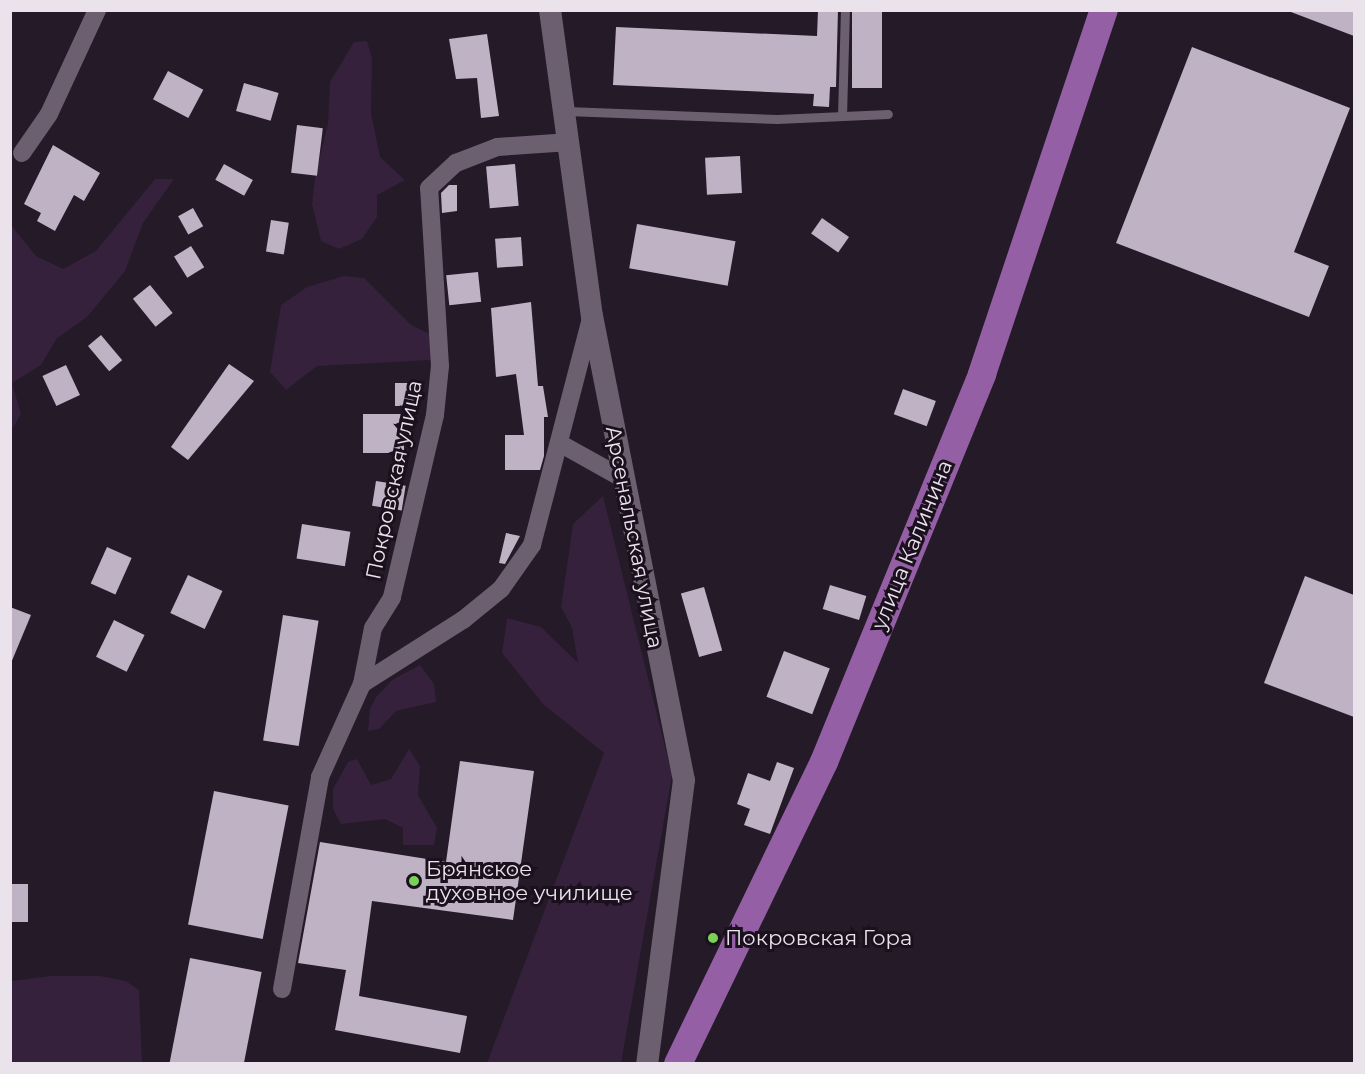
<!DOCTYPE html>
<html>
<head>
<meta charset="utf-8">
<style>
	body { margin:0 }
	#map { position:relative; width:1365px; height:1074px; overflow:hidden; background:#241a28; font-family:Montserrat,sans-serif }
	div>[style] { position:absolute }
	.green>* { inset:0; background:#35213b }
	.building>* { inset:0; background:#bfb2c4; transform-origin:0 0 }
	.service>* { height:9px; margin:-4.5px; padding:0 4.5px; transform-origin:4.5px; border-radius:4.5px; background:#6c6070 }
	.minor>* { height:18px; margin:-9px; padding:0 9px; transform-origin:9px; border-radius:9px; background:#6c6070 }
	.tertiary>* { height:22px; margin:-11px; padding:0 11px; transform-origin:11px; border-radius:11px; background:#6c6070 }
	.primary>* { height:28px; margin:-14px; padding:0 14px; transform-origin:14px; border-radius:14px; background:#945fa4 }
	.dots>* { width:16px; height:16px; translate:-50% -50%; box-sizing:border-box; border:3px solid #1b111e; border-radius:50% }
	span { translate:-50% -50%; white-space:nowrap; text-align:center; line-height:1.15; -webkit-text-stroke:6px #1b111e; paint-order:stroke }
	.street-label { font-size:21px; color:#eae3ec }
	.poi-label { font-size:21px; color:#eae3ec }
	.left { translate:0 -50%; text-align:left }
	.frame { position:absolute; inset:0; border:12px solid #eae3ec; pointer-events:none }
</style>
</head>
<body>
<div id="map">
	<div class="green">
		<i style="clip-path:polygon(367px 41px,372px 59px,371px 113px,380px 157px,405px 180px,377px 195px,377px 217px,362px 239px,339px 249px,321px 241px,312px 204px,315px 178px,328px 123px,330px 82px,354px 42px)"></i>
		<i style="clip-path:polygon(155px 179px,174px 179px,143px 223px,125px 271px,87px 317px,57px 338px,41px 365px,12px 383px,21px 414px,11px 431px,11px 225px,36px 256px,63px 269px,96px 251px)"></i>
		<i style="clip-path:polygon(344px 276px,364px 278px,411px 325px,432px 335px,432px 360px,317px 366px,286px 390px,270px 372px,281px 305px,307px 287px)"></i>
		<i style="clip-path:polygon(603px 496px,672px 775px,621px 1063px,487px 1063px,604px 753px,543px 704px,502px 653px,507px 618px,541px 627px,578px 663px,572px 628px,561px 607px,573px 524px)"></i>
		<i style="clip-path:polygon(420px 665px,434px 684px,436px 702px,396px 711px,379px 729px,368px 731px,370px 709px,376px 697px,392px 680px)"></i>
		<i style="clip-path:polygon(409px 749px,420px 766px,418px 795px,437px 828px,434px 845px,403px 845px,403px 828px,385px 819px,341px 824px,333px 809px,333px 789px,348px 762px,357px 759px,371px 785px,391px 779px)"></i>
		<i style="clip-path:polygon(51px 976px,100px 976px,126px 981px,139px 990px,142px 1063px,11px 1063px,11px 981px)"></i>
	</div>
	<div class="building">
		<i style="clip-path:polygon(818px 10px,838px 10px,836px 87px,830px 87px,829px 107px,813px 106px,814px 94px,613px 85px,616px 27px,817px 36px)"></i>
		<i style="left:852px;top:10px;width:30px;height:78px"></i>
		<i style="clip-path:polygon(1291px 10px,1354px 10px,1354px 36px,1291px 12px)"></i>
		<i style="clip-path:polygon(487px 34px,499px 116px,481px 118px,477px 78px,456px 79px,449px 39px)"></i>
		<i style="clip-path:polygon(1192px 47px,1350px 108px,1294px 252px,1329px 266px,1309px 317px,1116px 243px)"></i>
		<i style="left:168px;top:71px;width:40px;height:32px;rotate:28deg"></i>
		<i style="left:244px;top:83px;width:36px;height:29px;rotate:16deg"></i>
		<i style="left:297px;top:125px;width:26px;height:48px;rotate:7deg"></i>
		<i style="clip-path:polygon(53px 145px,100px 173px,84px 201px,74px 195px,55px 231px,37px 221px,41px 213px,24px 204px)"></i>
		<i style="left:740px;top:156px;width:37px;height:35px;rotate:87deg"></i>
		<i style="left:224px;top:164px;width:33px;height:18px;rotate:29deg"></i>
		<i style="left:515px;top:164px;width:42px;height:29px;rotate:85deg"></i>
		<i style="clip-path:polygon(449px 185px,457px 185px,457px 211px,442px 213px,441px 193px)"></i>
		<i style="left:193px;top:208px;width:21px;height:17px;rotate:61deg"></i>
		<i style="left:822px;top:218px;width:33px;height:19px;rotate:35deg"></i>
		<i style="left:271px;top:220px;width:18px;height:32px;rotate:9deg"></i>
		<i style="left:637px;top:224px;width:100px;height:45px;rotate:10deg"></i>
		<i style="left:521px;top:237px;width:29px;height:26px;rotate:86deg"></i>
		<i style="left:191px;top:246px;width:25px;height:20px;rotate:58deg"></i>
		<i style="left:478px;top:272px;width:30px;height:32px;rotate:84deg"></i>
		<i style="left:150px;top:285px;width:36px;height:22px;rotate:51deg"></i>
		<i style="clip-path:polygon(531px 302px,538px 386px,543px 386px,548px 417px,544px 417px,544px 456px,540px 470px,505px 470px,505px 435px,524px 435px,516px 374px,496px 377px,491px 308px)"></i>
		<i style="left:101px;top:335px;width:33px;height:17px;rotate:50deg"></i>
		<i style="clip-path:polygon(229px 364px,254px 381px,188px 460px,171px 447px)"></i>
		<i style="left:66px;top:365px;width:33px;height:26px;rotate:65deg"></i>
		<i style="left:395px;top:383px;width:25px;height:23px"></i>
		<i style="left:903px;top:389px;width:35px;height:27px;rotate:20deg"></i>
		<i style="left:363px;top:414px;width:41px;height:39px"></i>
		<i style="left:376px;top:481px;width:30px;height:25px;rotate:9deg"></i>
		<i style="left:302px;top:524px;width:49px;height:35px;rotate:9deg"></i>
		<i style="clip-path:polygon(506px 533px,520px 536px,505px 564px,499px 563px)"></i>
		<i style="left:107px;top:547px;width:27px;height:40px;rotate:24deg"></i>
		<i style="left:188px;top:575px;width:38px;height:42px;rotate:25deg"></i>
		<i style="clip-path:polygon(1305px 576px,1354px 595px,1354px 717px,1264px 683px)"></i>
		<i style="left:830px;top:585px;width:38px;height:25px;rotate:17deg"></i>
		<i style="left:704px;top:587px;width:66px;height:24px;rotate:74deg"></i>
		<i style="clip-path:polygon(10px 607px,31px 615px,11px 663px,10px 663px)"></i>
		<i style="left:283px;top:615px;width:36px;height:127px;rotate:9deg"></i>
		<i style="left:114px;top:620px;width:34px;height:41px;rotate:26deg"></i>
		<i style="left:784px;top:651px;width:49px;height:49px;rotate:21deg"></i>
		<i style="clip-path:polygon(460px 761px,534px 771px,513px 920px,372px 901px,359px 996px,467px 1016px,460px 1053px,335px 1030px,346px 970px,298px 963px,320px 842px,446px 862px)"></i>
		<i style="clip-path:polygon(777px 762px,794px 768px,770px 834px,744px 825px,750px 809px,737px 804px,748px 773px,770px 781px)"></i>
		<i style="left:214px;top:791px;width:76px;height:136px;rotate:11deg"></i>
		<i style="left:10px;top:884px;width:18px;height:38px"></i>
		<i style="left:190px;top:958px;width:73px;height:108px;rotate:11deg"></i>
	</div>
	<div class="service">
		<i style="left:566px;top:111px;width:211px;rotate:2.2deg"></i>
		<i style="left:777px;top:119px;width:111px;rotate:-2.6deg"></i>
		<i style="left:842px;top:116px;width:106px;rotate:-88.4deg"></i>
	</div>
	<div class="minor">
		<i style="left:22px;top:153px;width:47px;rotate:-55.3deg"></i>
		<i style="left:49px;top:114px;width:115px;rotate:-65.2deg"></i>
		<i style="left:561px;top:444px;width:70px;rotate:29.1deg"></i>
		<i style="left:362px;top:684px;width:120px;rotate:-32.4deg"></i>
		<i style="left:463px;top:620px;width:49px;rotate:-39.2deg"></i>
		<i style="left:501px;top:589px;width:54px;rotate:-54.8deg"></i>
		<i style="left:532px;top:545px;width:235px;rotate:-75.4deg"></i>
		<i style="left:282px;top:989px;width:215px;rotate:-79.8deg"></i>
		<i style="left:320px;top:777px;width:102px;rotate:-65.7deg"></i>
		<i style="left:362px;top:684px;width:57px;rotate:-78.9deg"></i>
		<i style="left:373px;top:628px;width:36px;rotate:-58deg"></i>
		<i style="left:392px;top:597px;width:187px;rotate:-76.7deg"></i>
		<i style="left:435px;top:415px;width:49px;rotate:-84.2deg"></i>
		<i style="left:440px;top:366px;width:178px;rotate:-93.5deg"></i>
		<i style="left:429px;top:188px;width:37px;rotate:-43deg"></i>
		<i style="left:456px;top:163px;width:44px;rotate:-21.3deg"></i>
		<i style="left:497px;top:147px;width:73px;rotate:-3.9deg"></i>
	</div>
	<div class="tertiary">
		<i style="left:550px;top:10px;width:309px;rotate:82.2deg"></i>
		<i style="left:592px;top:316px;width:473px;rotate:78.8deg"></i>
		<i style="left:684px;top:780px;width:286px;rotate:97.4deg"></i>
	</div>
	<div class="primary">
		<i style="left:678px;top:1064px;width:335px;rotate:-64.2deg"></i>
		<i style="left:824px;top:762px;width:419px;rotate:-67.8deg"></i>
		<i style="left:982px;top:374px;width:384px;rotate:-71.5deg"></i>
	</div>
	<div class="dots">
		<i style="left:414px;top:881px;background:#79d157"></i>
		<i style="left:713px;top:938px;background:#79d157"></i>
	</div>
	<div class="street-label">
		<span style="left:394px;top:480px;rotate:-78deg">Покровская улица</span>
		<span style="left:634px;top:537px;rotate:79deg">Арсенальская улица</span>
		<span style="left:912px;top:545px;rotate:-68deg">улица Калинина</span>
	</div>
	<div class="poi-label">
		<span class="left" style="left:426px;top:881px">Брянское<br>духовное училище</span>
		<span class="left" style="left:725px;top:938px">Покровская Гора</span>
	</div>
	<div class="frame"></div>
</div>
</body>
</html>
